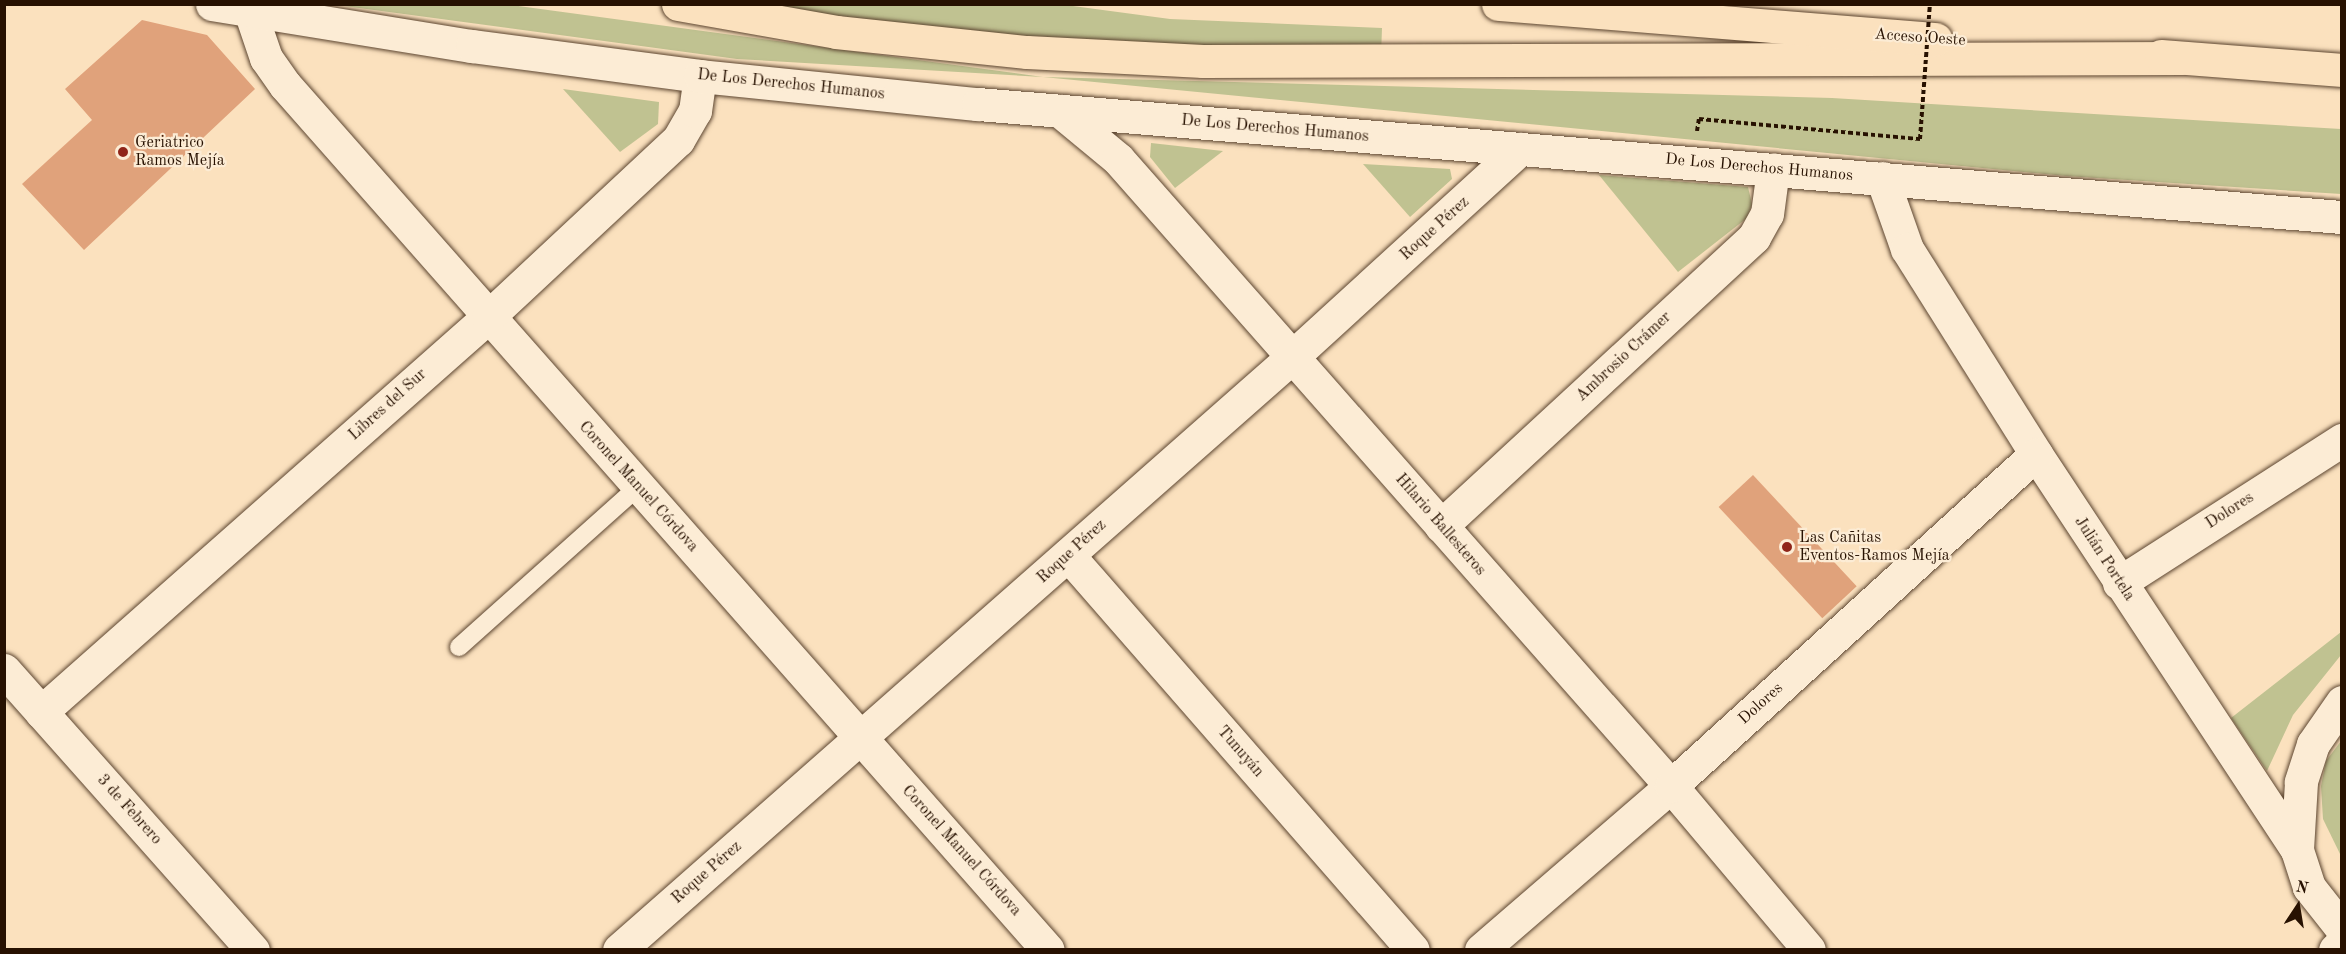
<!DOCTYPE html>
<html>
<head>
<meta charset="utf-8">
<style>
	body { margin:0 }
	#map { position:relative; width:2346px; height:954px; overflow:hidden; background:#fbe1be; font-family:"Old Standard TT",serif }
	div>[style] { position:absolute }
	.green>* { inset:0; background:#c0c291 }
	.building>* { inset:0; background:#e0a27b; transform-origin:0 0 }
	.path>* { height:4px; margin-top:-2px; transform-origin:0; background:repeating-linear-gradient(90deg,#271101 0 4.5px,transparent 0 7.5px) }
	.roads { filter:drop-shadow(0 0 2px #5c4530) drop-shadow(0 0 2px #5c4530) }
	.lane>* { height:18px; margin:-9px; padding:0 9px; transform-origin:9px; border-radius:9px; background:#fcecd5 }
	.street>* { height:33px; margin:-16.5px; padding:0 16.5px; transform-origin:16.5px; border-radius:16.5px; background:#fcecd5 }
	.secondary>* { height:33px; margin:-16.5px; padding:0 16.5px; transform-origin:16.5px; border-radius:16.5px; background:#fcecd5 }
	.highway>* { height:33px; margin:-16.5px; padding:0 16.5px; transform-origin:16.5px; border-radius:16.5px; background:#fbe1be }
	.path-bridge>* { height:4px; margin-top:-2px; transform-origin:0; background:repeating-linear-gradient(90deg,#271101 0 4.5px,transparent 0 7.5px) }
	.dots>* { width:16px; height:16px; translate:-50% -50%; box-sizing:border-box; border:3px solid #fcecd5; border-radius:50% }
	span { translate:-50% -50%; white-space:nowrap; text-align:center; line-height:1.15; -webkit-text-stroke:4.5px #fcecd5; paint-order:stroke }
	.street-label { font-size:16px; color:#271101 }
	.poi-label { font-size:16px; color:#271101 }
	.left { translate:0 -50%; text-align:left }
	.frame { position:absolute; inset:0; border:6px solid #271101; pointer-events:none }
	.north { position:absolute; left:2268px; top:876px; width:60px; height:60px; -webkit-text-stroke:4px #fcecd5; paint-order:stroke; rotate:12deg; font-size:16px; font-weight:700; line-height:24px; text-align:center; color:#271101 }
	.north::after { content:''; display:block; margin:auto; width:21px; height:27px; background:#271101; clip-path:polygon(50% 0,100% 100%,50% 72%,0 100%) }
</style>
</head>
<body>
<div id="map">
	<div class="green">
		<i style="clip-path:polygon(1058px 4px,1170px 19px,1382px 28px,1381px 56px,1067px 42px,736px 5px)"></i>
		<i style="clip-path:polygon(337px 5px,511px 5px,1043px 77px,1832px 98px,2341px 129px,2341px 194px,2066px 176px,1043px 77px,737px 59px)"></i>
		<i style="clip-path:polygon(563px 89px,659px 102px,658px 124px,620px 152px)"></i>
		<i style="clip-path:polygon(1151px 143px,1223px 151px,1175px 188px,1150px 157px)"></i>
		<i style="clip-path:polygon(1363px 164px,1450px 169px,1452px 179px,1410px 217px)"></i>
		<i style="clip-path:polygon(1599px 175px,1748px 187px,1752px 204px,1747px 218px,1678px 272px)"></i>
		<i style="clip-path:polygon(2341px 632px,2341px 655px,2293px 715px,2267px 771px,2231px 718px)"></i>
		<i style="clip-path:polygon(2341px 741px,2342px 742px,2341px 856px,2323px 819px,2321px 786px,2326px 761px)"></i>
	</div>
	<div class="building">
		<i style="clip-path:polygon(142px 20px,207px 35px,255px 89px,84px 250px,22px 184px,92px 120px,65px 89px)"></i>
		<i style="left:1753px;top:475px;width:152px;height:47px;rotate:47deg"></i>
	</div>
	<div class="path">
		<i style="left:1697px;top:131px;width:12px;rotate:-81deg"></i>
	</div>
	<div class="roads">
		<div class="lane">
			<i style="left:459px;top:647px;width:240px;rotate:-41.8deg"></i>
		</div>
		<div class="street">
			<i style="left:250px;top:11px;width:50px;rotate:71.2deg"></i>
			<i style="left:266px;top:58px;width:33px;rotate:55deg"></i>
			<i style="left:285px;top:85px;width:1153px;rotate:48.59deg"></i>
			<i style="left:1060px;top:111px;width:75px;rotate:39.6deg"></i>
			<i style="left:1118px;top:159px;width:836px;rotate:48.59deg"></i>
			<i style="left:1671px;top:786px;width:214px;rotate:49.9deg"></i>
			<i style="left:1882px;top:178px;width:75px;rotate:70.6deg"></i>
			<i style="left:1907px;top:249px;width:242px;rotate:57.8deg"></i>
			<i style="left:2036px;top:454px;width:474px;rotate:56.6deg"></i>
			<i style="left:1441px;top:526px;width:426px;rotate:-42.7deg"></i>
			<i style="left:1754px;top:237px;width:26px;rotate:-61deg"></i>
			<i style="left:1767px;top:214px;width:45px;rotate:-82.4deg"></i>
			<i style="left:1068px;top:555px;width:524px;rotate:48.87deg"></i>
			<i style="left:2119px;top:583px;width:265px;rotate:-32.7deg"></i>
			<i style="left:41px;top:712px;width:597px;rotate:-41.47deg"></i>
			<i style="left:488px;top:317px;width:260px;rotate:-43deg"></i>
			<i style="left:678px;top:140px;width:34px;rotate:-60deg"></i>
			<i style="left:695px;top:111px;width:35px;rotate:-82deg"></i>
			<i style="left:619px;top:950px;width:897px;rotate:-41.38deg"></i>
			<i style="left:1292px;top:357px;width:309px;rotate:-42.4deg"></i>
			<i style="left:1481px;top:950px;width:251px;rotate:-40.8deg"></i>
			<i style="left:1671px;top:786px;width:493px;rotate:-42.3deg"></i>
			<i style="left:2335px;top:950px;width:10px;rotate:-45deg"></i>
		</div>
		<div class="secondary">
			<i style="left:212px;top:4px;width:263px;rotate:9.2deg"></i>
			<i style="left:472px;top:46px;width:230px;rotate:7.5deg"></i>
			<i style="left:700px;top:76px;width:279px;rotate:5.8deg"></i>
			<i style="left:978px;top:104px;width:1369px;rotate:4.74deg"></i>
			<i style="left:4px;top:670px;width:375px;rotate:48.4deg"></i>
			<i style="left:2342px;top:702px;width:51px;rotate:124.6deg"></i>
			<i style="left:2313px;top:744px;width:40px;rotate:108deg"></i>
			<i style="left:2301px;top:782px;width:68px;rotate:93.4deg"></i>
			<i style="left:2297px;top:850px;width:39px;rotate:72deg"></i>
			<i style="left:2309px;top:887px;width:53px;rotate:51.8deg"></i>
		</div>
		<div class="highway">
			<i style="left:678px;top:4px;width:160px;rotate:10deg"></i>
			<i style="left:836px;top:32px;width:192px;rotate:6deg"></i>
			<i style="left:1027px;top:52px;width:176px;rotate:2.9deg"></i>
			<i style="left:1203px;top:61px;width:979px;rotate:-0.18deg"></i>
			<i style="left:1498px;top:4px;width:439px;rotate:4.6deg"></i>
			<i style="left:2161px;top:56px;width:182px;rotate:4.4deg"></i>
		</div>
	</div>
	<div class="path-bridge">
		<i style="left:1699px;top:119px;width:222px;rotate:5.2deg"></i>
		<i style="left:1920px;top:139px;width:135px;rotate:-85.8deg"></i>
	</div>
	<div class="dots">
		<i style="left:123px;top:152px;background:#8f2418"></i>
		<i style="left:1787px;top:547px;background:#8f2418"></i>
	</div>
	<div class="street-label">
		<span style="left:1920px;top:38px;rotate:4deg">Acceso Oeste</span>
		<span style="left:791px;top:85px;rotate:6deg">De Los Derechos Humanos</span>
		<span style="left:1275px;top:129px;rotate:5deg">De Los Derechos Humanos</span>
		<span style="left:1759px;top:168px;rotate:5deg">De Los Derechos Humanos</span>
		<span style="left:1435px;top:229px;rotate:-42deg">Roque Pérez</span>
		<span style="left:1624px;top:357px;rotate:-43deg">Ambrosio Crámer</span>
		<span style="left:388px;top:405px;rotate:-42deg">Libres del Sur</span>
		<span style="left:638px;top:487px;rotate:48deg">Coronel Manuel Córdova</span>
		<span style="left:2230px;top:511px;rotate:-33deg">Dolores</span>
		<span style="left:1440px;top:525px;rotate:49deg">Hilario Ballesteros</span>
		<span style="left:1072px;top:552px;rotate:-42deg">Roque Pérez</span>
		<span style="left:2104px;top:559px;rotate:57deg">Julián Portela</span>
		<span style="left:1761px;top:704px;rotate:-42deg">Dolores</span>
		<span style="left:1240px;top:752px;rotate:49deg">Tunuyán</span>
		<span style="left:129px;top:810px;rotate:48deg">3 de Febrero</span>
		<span style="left:961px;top:851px;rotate:48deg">Coronel Manuel Córdova</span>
		<span style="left:707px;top:873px;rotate:-41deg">Roque Pérez</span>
	</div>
	<div class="poi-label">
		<span class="left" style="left:135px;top:152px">Geriatrico<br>Ramos Mejía</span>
		<span class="left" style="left:1799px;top:547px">Las Cañitas<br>Eventos-Ramos Mejía</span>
	</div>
	<div class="frame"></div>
	<div class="north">N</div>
</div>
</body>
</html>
